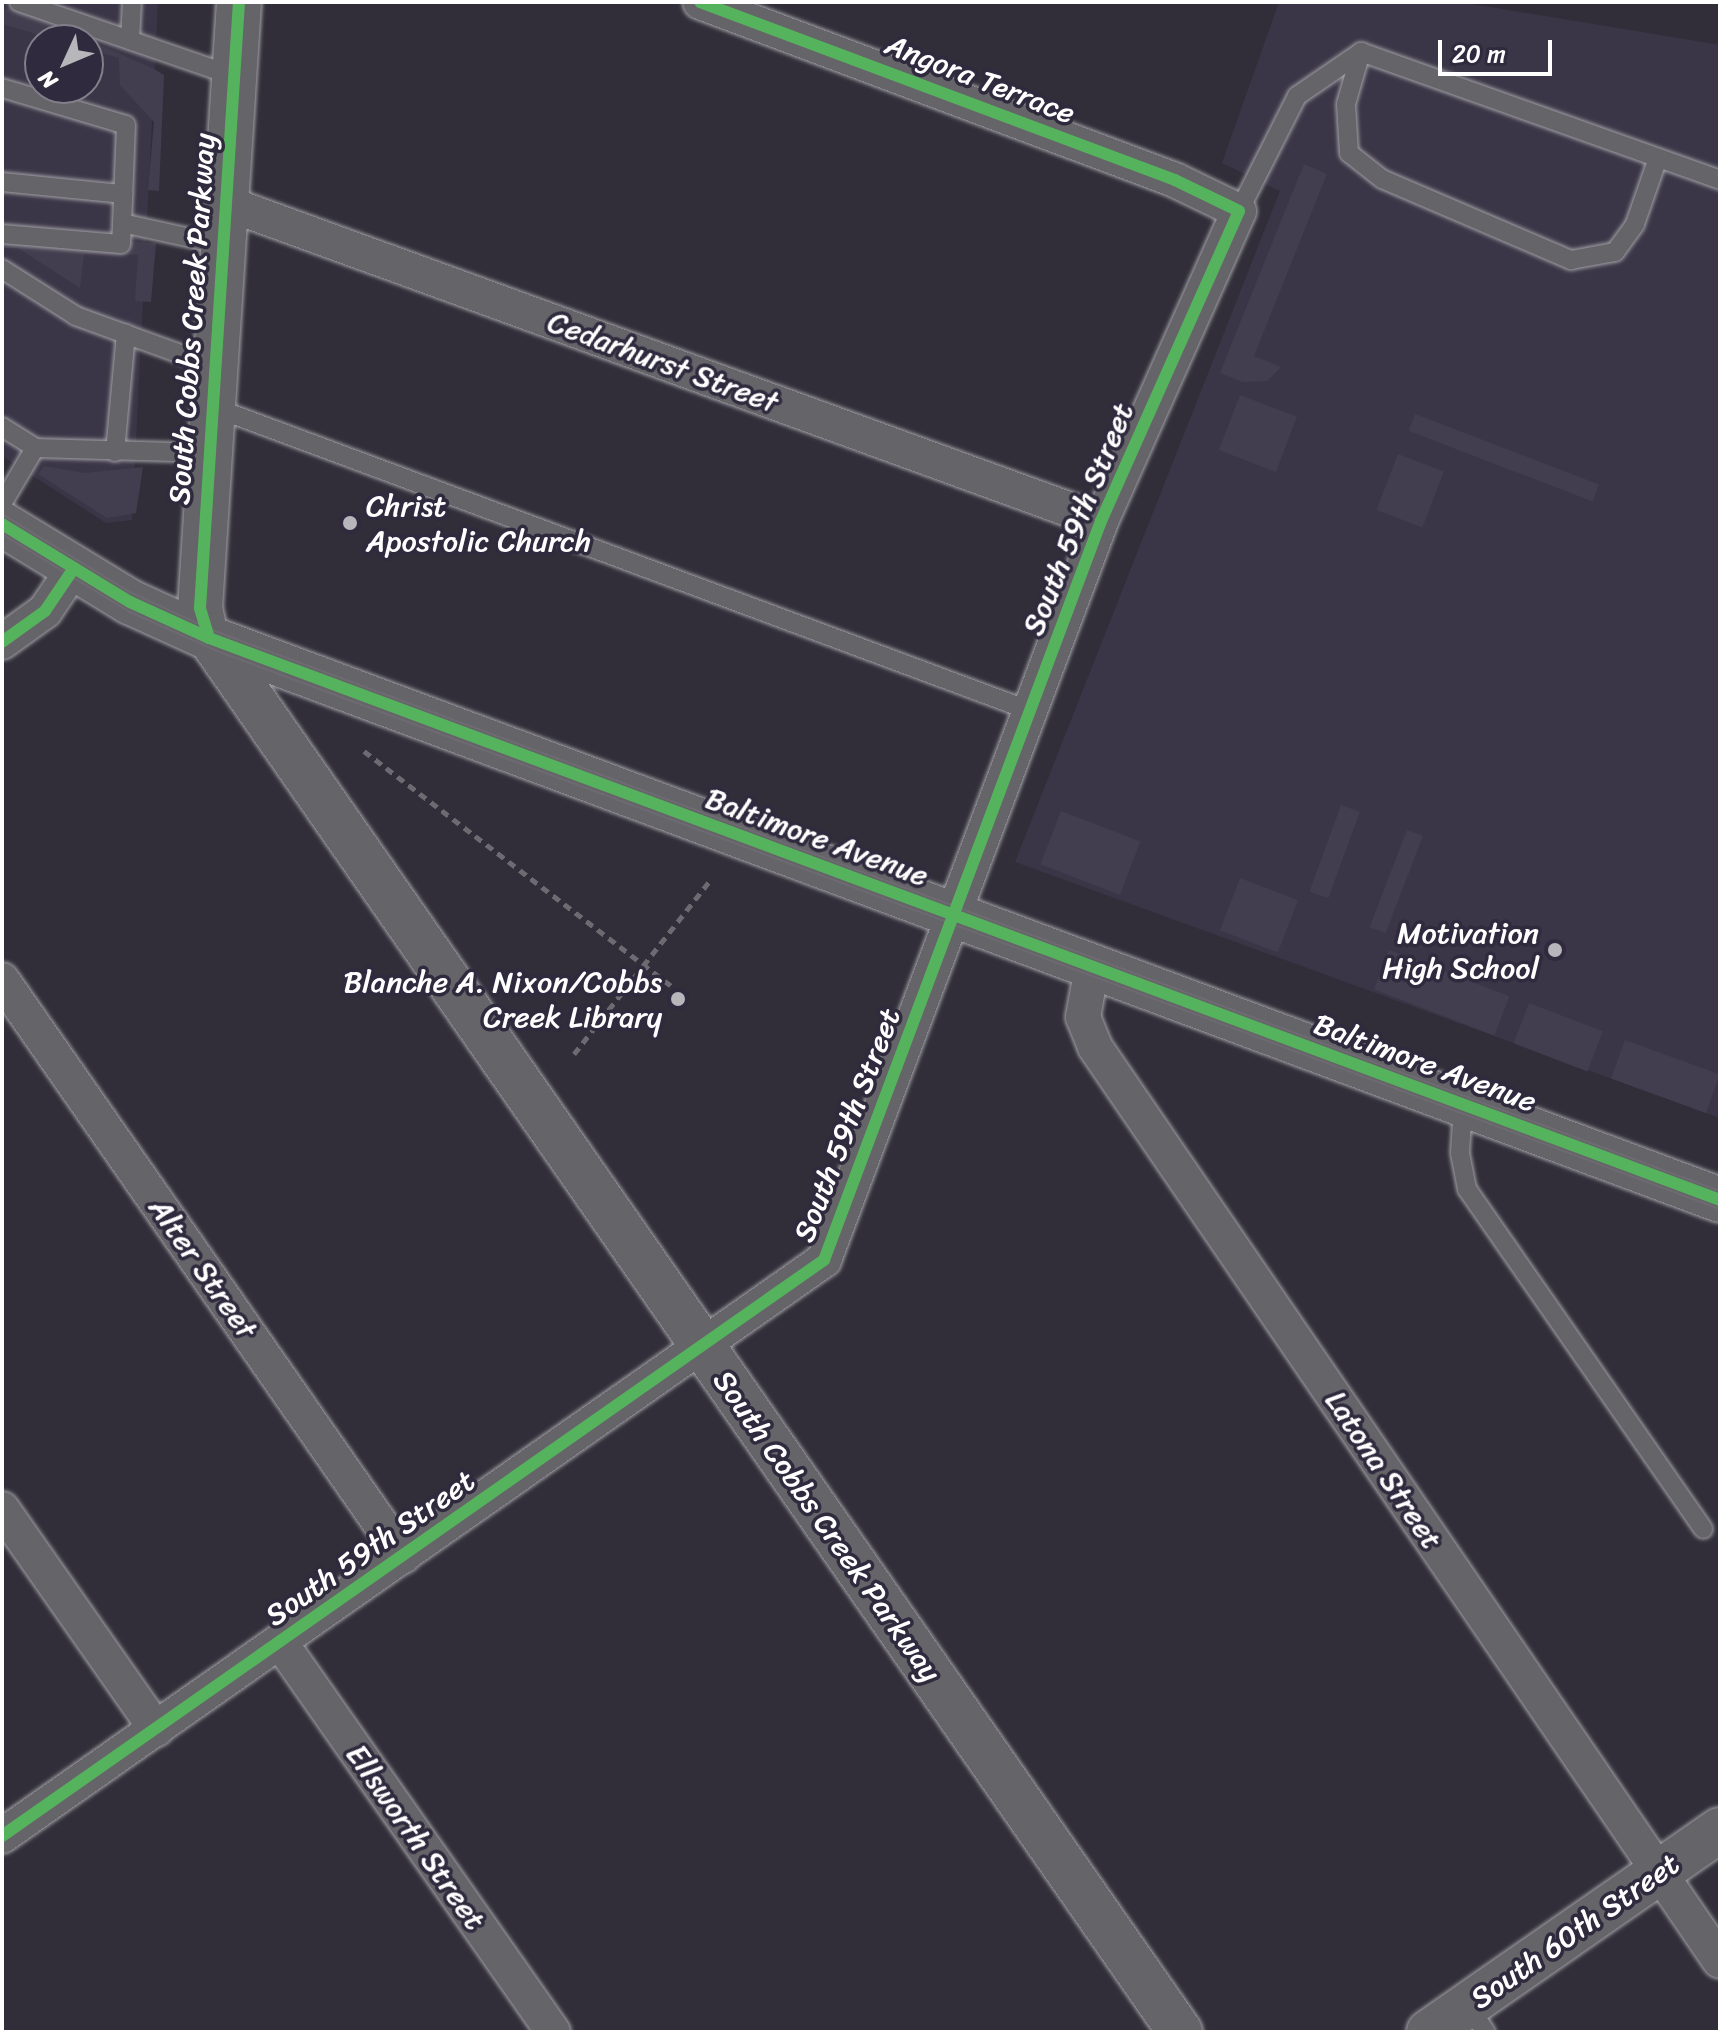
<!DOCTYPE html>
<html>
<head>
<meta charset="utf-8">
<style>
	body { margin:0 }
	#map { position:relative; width:1722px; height:2034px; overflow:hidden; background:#312e39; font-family:Sriracha,sans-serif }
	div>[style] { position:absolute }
	.built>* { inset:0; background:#3b3647 }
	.green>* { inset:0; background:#433e4f; transform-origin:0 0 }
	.path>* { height:5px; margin-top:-2.5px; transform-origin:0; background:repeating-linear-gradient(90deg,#6d6b71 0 8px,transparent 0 14px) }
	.roads { filter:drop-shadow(0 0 2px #a2a1a6) drop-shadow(0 0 2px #a2a1a6) }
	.service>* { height:18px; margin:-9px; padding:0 9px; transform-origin:9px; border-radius:9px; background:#656469 }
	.minor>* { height:34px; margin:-17px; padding:0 17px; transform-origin:17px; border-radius:17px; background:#656469 }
	.tertiary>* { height:44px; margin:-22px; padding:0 22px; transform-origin:22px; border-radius:22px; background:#656469 }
	.primary>* { height:44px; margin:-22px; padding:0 22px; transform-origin:22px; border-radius:22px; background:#656469 }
	.tram>* { height:2px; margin:-1px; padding:0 1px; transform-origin:1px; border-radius:1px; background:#6d6b71 }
	.cycleway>* { height:12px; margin:-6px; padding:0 6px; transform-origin:6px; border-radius:6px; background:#56b35d }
	.dots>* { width:22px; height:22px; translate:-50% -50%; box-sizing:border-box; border:4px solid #2f2a3d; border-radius:50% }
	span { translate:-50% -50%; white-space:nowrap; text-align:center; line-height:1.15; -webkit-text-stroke:7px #2f2a3d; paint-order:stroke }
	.street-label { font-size:30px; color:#fff }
	.poi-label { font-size:30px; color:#fff }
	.left { translate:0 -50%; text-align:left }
	.right { translate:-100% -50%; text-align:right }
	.frame { position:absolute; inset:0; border:4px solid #fff; pointer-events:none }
	.north { position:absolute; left:24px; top:24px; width:80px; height:80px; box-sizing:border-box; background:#2f2a3d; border:2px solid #827f8b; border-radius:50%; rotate:226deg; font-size:22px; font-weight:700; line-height:32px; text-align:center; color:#fff }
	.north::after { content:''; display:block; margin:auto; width:28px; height:36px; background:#b7b6ba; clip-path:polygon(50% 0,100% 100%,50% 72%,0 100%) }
	.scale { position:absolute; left:1438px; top:40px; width:114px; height:36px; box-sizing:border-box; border:4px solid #fff; border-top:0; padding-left:10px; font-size:24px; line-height:28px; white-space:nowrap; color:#fff; -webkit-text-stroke:6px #2f2a3d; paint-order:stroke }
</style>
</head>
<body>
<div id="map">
	<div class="built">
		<i style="clip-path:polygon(evenodd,2px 2px,158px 2px,132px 520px,106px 523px,2px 456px,2px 2px,40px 40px,88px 40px,88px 88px,40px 88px,40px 40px)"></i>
		<i style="clip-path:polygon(1279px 2px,1460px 2px,1720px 45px,1720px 1118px,1015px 862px,1280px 191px,1222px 163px)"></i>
	</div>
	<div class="green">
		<i style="clip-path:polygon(14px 7px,154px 69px,164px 75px,159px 191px,148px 190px,154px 122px,120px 85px,119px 58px,88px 49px,88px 40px,57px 40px,2px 24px,2px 10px)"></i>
		<i style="clip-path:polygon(1304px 164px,1327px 174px,1254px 356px,1281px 367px,1267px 381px,1243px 382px,1220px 373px)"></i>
		<i style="clip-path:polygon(2px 236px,156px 243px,151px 302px,135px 301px,138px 255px,84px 254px,80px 288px,18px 248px,2px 248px)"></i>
		<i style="left:1240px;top:395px;width:61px;height:59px;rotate:21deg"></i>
		<i style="left:1415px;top:414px;width:197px;height:18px;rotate:21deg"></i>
		<i style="left:1398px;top:454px;width:49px;height:60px;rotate:21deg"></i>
		<i style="clip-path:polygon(44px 466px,85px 473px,143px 467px,136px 513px,107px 518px,38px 474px)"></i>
		<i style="left:1341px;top:805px;width:20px;height:92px;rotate:20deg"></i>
		<i style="left:1061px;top:811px;width:85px;height:57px;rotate:21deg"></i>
		<i style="left:1407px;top:830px;width:17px;height:104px;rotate:21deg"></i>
		<i style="left:1240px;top:878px;width:62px;height:56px;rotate:21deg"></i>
		<i style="left:1389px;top:950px;width:129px;height:42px;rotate:21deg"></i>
		<i style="left:1529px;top:1003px;width:79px;height:43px;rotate:21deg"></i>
		<i style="left:1625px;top:1040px;width:101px;height:41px;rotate:20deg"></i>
	</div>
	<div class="path">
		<i style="left:364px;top:751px;width:389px;rotate:37.4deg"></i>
		<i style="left:574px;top:1054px;width:222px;rotate:-51.9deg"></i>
	</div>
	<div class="roads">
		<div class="service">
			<i style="left:19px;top:2px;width:227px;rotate:19deg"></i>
			<i style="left:130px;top:40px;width:38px;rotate:-87deg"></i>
			<i style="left:1361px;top:52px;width:54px;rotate:106.1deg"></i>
			<i style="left:1346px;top:104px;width:49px;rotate:86.5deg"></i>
			<i style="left:1349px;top:153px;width:42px;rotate:38.2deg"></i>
			<i style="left:1382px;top:179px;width:206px;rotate:23.2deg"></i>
			<i style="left:1571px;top:260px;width:45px;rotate:-10.3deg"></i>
			<i style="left:1615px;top:252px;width:34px;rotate:-54deg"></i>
			<i style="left:1635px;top:224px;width:70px;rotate:-70.8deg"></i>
			<i style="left:2px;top:88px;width:129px;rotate:16.6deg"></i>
			<i style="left:126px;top:125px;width:98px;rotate:92.3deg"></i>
			<i style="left:122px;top:223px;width:103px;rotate:12.3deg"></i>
			<i style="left:2px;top:182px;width:122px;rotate:5.7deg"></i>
			<i style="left:1239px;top:211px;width:129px;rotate:-63.2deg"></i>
			<i style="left:1297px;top:96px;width:78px;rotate:-34.5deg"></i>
			<i style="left:1361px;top:52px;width:381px;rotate:19.6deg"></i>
			<i style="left:2px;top:234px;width:119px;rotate:4.8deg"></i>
			<i style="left:121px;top:244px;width:21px;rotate:-87deg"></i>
			<i style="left:2px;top:269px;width:88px;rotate:32.4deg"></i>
			<i style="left:76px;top:316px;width:149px;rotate:20deg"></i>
			<i style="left:213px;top:407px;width:873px;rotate:20.39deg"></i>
			<i style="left:2px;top:427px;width:39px;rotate:32deg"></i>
			<i style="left:35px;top:448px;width:175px;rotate:1.6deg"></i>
			<i style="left:115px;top:452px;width:119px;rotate:-84.7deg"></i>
			<i style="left:2px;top:504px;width:65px;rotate:-59.5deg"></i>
			<i style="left:1463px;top:1105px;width:48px;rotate:93.6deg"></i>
			<i style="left:1460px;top:1153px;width:37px;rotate:79deg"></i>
			<i style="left:1467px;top:1189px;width:414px;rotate:55.2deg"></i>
			<i style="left:1467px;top:2005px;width:33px;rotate:55deg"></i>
		</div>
		<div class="minor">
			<i style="left:226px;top:203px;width:931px;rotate:19.97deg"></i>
			<i style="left:2px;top:642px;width:53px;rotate:-35.8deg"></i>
			<i style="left:45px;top:611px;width:52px;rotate:-56deg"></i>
			<i style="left:1092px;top:967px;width:51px;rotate:100.2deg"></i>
			<i style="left:1083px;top:1017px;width:32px;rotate:68deg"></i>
			<i style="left:1095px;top:1047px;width:1107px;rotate:55.64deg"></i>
			<i style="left:2px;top:980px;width:702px;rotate:55.16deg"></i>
			<i style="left:2px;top:1509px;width:269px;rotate:55deg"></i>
			<i style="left:280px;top:1642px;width:476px;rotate:55deg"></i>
			<i style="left:2px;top:1836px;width:1004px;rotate:-35.02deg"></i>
			<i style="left:824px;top:1260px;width:789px;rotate:-69.45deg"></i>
			<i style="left:1101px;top:521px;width:339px;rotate:-66deg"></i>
			<i style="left:1239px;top:211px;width:71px;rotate:-154.2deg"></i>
			<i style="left:1175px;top:180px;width:507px;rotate:-159.46deg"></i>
		</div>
		<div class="tertiary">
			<i style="left:1429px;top:2032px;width:354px;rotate:-34.8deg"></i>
		</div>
		<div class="primary">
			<i style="left:239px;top:2px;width:607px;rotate:93.68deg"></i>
			<i style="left:200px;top:608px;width:24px;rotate:78deg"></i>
			<i style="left:205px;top:631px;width:1707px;rotate:55.16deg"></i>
			<i style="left:2px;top:524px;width:150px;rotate:31.4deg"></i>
			<i style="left:130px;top:602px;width:87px;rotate:24.5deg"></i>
			<i style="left:209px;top:638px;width:1612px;rotate:20.4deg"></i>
		</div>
	</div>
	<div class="tram">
		<i style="left:2px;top:514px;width:150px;rotate:31.4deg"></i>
		<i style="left:130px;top:592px;width:90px;rotate:24.9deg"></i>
		<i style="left:212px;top:630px;width:1609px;rotate:20.41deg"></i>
		<i style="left:2px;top:534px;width:150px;rotate:31.4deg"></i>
		<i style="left:130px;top:612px;width:95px;rotate:24.1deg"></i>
		<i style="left:217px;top:651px;width:1603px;rotate:20.37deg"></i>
	</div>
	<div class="cycleway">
		<i style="left:2px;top:524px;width:150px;rotate:31.4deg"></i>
		<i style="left:130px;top:602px;width:87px;rotate:24.5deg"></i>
		<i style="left:209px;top:638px;width:1612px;rotate:20.4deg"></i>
		<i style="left:209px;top:638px;width:31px;rotate:-107deg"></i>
		<i style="left:200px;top:608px;width:607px;rotate:-86.32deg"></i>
		<i style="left:2px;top:642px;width:53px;rotate:-35.8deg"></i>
		<i style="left:45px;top:611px;width:52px;rotate:-56deg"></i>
		<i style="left:2px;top:1836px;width:1004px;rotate:-35.02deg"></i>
		<i style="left:824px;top:1260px;width:789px;rotate:-69.45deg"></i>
		<i style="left:1101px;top:521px;width:339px;rotate:-66deg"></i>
		<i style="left:1239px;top:211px;width:71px;rotate:-154.2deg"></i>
		<i style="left:1175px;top:180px;width:507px;rotate:-159.46deg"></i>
	</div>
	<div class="dots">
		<i style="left:350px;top:523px;background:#b7b6ba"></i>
		<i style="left:1555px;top:950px;background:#b7b6ba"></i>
		<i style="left:678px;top:999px;background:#b7b6ba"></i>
	</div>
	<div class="street-label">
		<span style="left:980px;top:79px;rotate:21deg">Angora Terrace</span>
		<span style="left:192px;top:319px;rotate:-86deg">South Cobbs Creek Parkway</span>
		<span style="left:663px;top:362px;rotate:20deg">Cedarhurst Street</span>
		<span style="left:1078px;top:519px;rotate:-68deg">South 59th Street</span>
		<span style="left:817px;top:837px;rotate:20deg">Baltimore Avenue</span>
		<span style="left:1425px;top:1063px;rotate:20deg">Baltimore Avenue</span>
		<span style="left:847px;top:1125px;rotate:-69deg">South 59th Street</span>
		<span style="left:203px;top:1268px;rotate:55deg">Alter Street</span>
		<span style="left:1384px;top:1470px;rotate:56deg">Latona Street</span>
		<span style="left:827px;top:1526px;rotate:55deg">South Cobbs Creek Parkway</span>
		<span style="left:370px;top:1548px;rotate:-35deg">South 59th Street</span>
		<span style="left:416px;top:1837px;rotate:55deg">Ellsworth Street</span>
		<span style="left:1575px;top:1931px;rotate:-35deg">South 60th Street</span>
	</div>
	<div class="poi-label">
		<span class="left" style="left:366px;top:523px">Christ<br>Apostolic Church</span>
		<span class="right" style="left:1539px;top:950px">Motivation<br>High School</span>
		<span class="right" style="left:662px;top:999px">Blanche A. Nixon/Cobbs<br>Creek Library</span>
	</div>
	<div class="frame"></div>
	<div class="north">N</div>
	<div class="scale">20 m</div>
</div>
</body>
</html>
